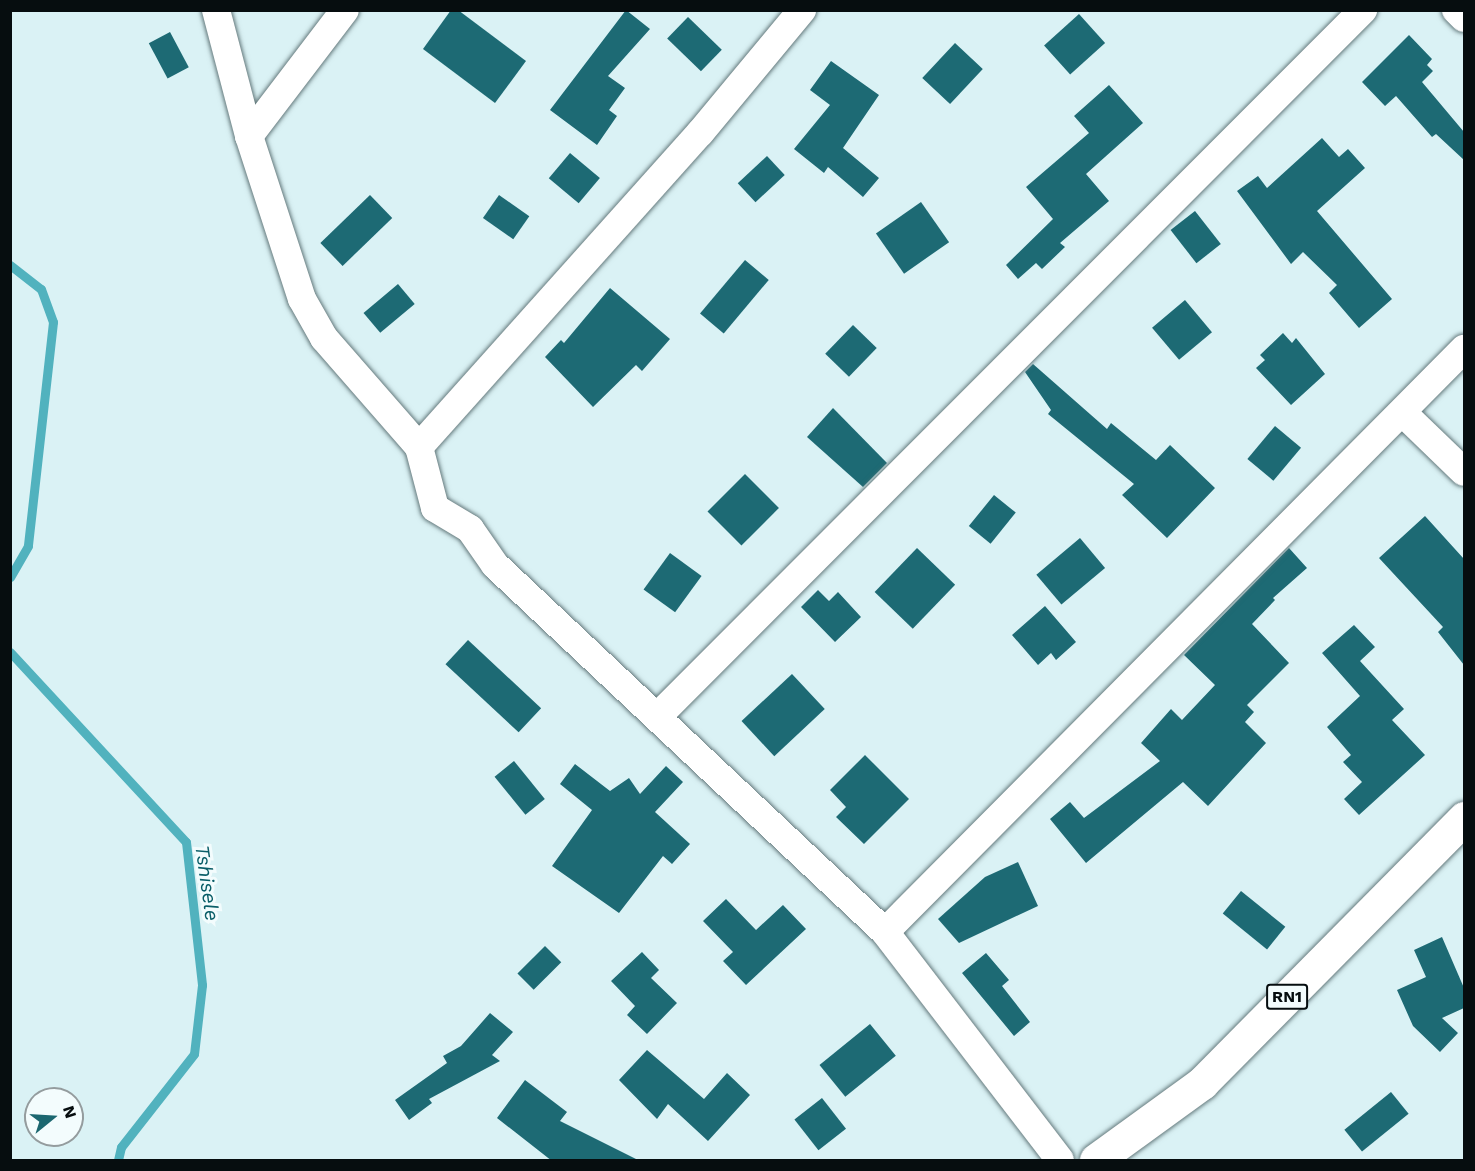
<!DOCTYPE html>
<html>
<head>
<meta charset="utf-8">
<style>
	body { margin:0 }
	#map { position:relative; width:1475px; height:1171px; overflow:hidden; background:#daf2f5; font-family:"Work Sans",sans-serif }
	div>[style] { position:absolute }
	.stream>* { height:9px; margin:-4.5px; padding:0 4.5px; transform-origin:4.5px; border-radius:4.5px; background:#51b2be }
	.building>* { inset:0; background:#1d6a74; transform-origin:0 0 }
	.roads { filter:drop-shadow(0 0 2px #657a7d) drop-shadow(0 0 2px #657a7d) }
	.street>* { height:28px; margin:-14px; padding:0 14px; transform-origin:14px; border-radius:14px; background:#fff }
	.highway>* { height:33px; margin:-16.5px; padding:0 16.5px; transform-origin:16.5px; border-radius:16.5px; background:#fff }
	span { translate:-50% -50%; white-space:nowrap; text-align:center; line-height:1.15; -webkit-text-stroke:6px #f3fcfd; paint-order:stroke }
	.shield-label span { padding:2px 4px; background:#f3fcfd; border:2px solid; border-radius:4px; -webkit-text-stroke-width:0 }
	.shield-label { font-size:16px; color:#060d0f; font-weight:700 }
	.water-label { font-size:20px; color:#0a5e68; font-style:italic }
	.frame { position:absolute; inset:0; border:12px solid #060d0f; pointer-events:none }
	.north { position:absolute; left:24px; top:1087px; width:60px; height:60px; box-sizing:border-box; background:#f3fcfd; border:2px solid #949c9e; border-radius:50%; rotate:72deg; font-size:16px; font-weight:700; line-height:24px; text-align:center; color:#060d0f }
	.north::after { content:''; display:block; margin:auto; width:21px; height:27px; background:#1b6770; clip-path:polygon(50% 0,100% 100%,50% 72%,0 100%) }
</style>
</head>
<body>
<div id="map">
	<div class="stream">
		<i style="left:10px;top:265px;width:39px;rotate:38deg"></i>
		<i style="left:41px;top:289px;width:35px;rotate:70deg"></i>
		<i style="left:53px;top:322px;width:225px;rotate:96.4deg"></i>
		<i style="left:28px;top:546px;width:36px;rotate:120deg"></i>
		<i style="left:10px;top:652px;width:259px;rotate:47.2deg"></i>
		<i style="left:186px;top:842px;width:144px;rotate:83.6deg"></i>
		<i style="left:202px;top:985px;width:69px;rotate:96.6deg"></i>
		<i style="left:194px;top:1054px;width:118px;rotate:128.1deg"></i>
		<i style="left:121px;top:1147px;width:13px;rotate:103deg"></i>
	</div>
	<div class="building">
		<i style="clip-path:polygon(451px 10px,458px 10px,526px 61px,495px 103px,423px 49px)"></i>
		<i style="clip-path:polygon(626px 10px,650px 29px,608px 76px,625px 88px,609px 110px,617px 116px,597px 145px,550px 110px)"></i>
		<i style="left:1079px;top:14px;width:39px;height:47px;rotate:48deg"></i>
		<i style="left:688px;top:17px;width:47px;height:30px;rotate:44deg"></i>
		<i style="left:170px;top:32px;width:40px;height:24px;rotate:62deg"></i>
		<i style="clip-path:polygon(1409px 35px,1432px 59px,1427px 65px,1433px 71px,1422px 82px,1464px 132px,1464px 160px,1436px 134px,1432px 137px,1396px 96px,1385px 106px,1362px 82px)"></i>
		<i style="left:955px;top:43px;width:38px;height:48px;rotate:43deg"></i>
		<i style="clip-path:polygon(831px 61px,879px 95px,843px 148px,879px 178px,863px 197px,828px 167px,824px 173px,794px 149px,830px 105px,810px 90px)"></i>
		<i style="clip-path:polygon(1109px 85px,1143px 123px,1086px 174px,1109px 201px,1060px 243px,1065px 247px,1042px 269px,1036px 263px,1018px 279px,1006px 265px,1053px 219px,1026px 187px,1089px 133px,1074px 116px)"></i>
		<i style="clip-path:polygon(1322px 138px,1339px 157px,1348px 149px,1365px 168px,1317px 211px,1392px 299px,1359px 328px,1329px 293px,1337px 285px,1303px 252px,1291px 264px,1237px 191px,1258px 176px,1267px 188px)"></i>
		<i style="left:570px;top:153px;width:39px;height:33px;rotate:40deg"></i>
		<i style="left:767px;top:156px;width:26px;height:40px;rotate:47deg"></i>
		<i style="left:370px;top:195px;width:32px;height:69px;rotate:46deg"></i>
		<i style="left:499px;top:195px;width:37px;height:28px;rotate:35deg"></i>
		<i style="left:921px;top:202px;width:49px;height:55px;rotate:55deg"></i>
		<i style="left:1195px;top:211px;width:42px;height:31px;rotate:52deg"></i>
		<i style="left:745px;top:260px;width:31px;height:70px;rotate:40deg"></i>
		<i style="left:398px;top:284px;width:26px;height:45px;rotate:50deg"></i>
		<i style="clip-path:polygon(610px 288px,670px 339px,642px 371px,636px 365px,593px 407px,545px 357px,561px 340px,564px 343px)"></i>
		<i style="left:1185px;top:300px;width:42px;height:43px;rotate:50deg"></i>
		<i style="left:853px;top:325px;width:33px;height:40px;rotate:44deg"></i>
		<i style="clip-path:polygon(1283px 333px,1292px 343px,1296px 338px,1325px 374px,1291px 405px,1256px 368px,1265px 360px,1260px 355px)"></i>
		<i style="clip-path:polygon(1033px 364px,1107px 429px,1111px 423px,1156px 460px,1170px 445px,1215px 488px,1167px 538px,1122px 495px,1134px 484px,1048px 414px,1051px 410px,1025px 372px)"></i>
		<i style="clip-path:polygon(833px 408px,887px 463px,863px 487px,807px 437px)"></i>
		<i style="left:1275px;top:426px;width:34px;height:43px;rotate:40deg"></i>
		<i style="left:745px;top:474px;width:48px;height:53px;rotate:45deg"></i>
		<i style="left:994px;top:495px;width:28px;height:40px;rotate:39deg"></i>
		<i style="clip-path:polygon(1425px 516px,1464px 559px,1464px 665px,1438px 632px,1443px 627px,1379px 558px)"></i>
		<i style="left:1080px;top:538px;width:39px;height:57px;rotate:50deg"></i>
		<i style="left:917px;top:548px;width:53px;height:61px;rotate:44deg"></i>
		<i style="clip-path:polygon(1289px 548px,1307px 568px,1273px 598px,1275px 600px,1252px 624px,1289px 663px,1247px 705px,1254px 712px,1245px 722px,1266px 743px,1208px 806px,1183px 782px,1086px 863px,1050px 819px,1070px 802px,1084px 818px,1160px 761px,1141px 743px,1171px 709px,1182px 720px,1215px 685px,1184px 655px)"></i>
		<i style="left:670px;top:553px;width:39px;height:45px;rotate:36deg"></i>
		<i style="clip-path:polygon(818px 590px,829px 601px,838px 592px,861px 617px,835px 642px,801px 607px)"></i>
		<i style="clip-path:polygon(1045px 606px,1076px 642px,1056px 660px,1051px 653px,1038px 665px,1012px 635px)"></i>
		<i style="clip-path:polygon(1354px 625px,1375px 647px,1360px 661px,1404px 709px,1392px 720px,1425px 755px,1359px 815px,1344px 799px,1362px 782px,1343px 762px,1351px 755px,1327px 727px,1360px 696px,1322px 653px)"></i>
		<i style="left:468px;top:640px;width:100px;height:33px;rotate:43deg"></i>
		<i style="left:792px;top:674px;width:48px;height:69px;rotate:47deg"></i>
		<i style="clip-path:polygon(865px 755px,909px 799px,864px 844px,836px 817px,846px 807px,830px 790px)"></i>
		<i style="left:514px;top:761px;width:49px;height:25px;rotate:51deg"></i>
		<i style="clip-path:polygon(575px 764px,610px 791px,629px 778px,640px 794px,666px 766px,683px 782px,655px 812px,690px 844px,672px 864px,663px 856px,619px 913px,552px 866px,592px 810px,560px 784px)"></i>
		<i style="clip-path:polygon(1018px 862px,1038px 906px,959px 943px,938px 919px,985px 877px)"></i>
		<i style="left:1241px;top:891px;width:57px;height:29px;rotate:39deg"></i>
		<i style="clip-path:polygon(726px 899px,756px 930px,783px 905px,806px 929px,746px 985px,723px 961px,733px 952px,703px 921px)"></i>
		<i style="clip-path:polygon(1442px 937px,1464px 988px,1464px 1008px,1442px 1018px,1458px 1033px,1440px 1052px,1413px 1026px,1397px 990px,1426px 977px,1414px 950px)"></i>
		<i style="left:545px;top:946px;width:23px;height:39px;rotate:45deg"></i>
		<i style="clip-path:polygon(642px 952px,659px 970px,651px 978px,677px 1003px,647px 1034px,627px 1015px,635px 1006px,611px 981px)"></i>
		<i style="clip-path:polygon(986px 953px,1009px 980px,1002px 986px,1030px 1022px,1014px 1036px,962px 973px)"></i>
		<i style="clip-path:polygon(490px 1013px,513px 1032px,492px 1055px,500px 1061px,429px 1099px,432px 1103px,409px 1120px,395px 1100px,447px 1063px,443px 1056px,461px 1046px)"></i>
		<i style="left:870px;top:1024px;width:41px;height:65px;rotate:51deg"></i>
		<i style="clip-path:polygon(647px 1050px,704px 1099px,727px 1073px,750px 1095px,708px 1141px,668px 1104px,657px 1119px,619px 1080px)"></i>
		<i style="clip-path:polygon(525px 1080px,567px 1112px,560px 1121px,640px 1161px,552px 1161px,497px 1118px)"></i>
		<i style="left:1391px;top:1092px;width:28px;height:60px;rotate:51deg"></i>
		<i style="left:822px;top:1098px;width:39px;height:35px;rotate:52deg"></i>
	</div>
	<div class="roads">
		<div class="street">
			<i style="left:216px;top:10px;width:130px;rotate:75.3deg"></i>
			<i style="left:249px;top:136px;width:171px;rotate:72deg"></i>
			<i style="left:302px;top:299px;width:45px;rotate:60.6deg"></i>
			<i style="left:324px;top:338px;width:145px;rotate:48.9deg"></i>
			<i style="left:419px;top:447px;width:63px;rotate:75.3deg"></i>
			<i style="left:435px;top:508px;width:41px;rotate:31deg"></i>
			<i style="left:470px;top:529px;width:44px;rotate:55.2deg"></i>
			<i style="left:495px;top:565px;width:536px;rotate:43.26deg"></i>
			<i style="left:885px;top:932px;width:287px;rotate:52.5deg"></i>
			<i style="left:1456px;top:10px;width:11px;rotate:45deg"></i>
			<i style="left:249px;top:136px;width:158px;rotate:-52.7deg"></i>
			<i style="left:1404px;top:414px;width:83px;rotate:44deg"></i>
			<i style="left:419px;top:447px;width:421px;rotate:-48.2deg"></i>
			<i style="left:700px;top:133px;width:160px;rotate:-50.3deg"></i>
			<i style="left:658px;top:716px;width:998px;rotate:-45.04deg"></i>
			<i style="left:885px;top:932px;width:822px;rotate:-45.2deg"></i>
		</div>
		<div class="highway">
			<i style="left:1096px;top:1160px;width:131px;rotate:-36deg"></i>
			<i style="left:1202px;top:1083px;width:373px;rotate:-45.3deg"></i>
		</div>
	</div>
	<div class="shield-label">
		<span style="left:1287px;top:997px">RN1</span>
	</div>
	<div class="water-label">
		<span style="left:207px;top:883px;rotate:82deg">Tshisele</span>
	</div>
	<div class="frame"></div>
	<div class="north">N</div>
</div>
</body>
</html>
